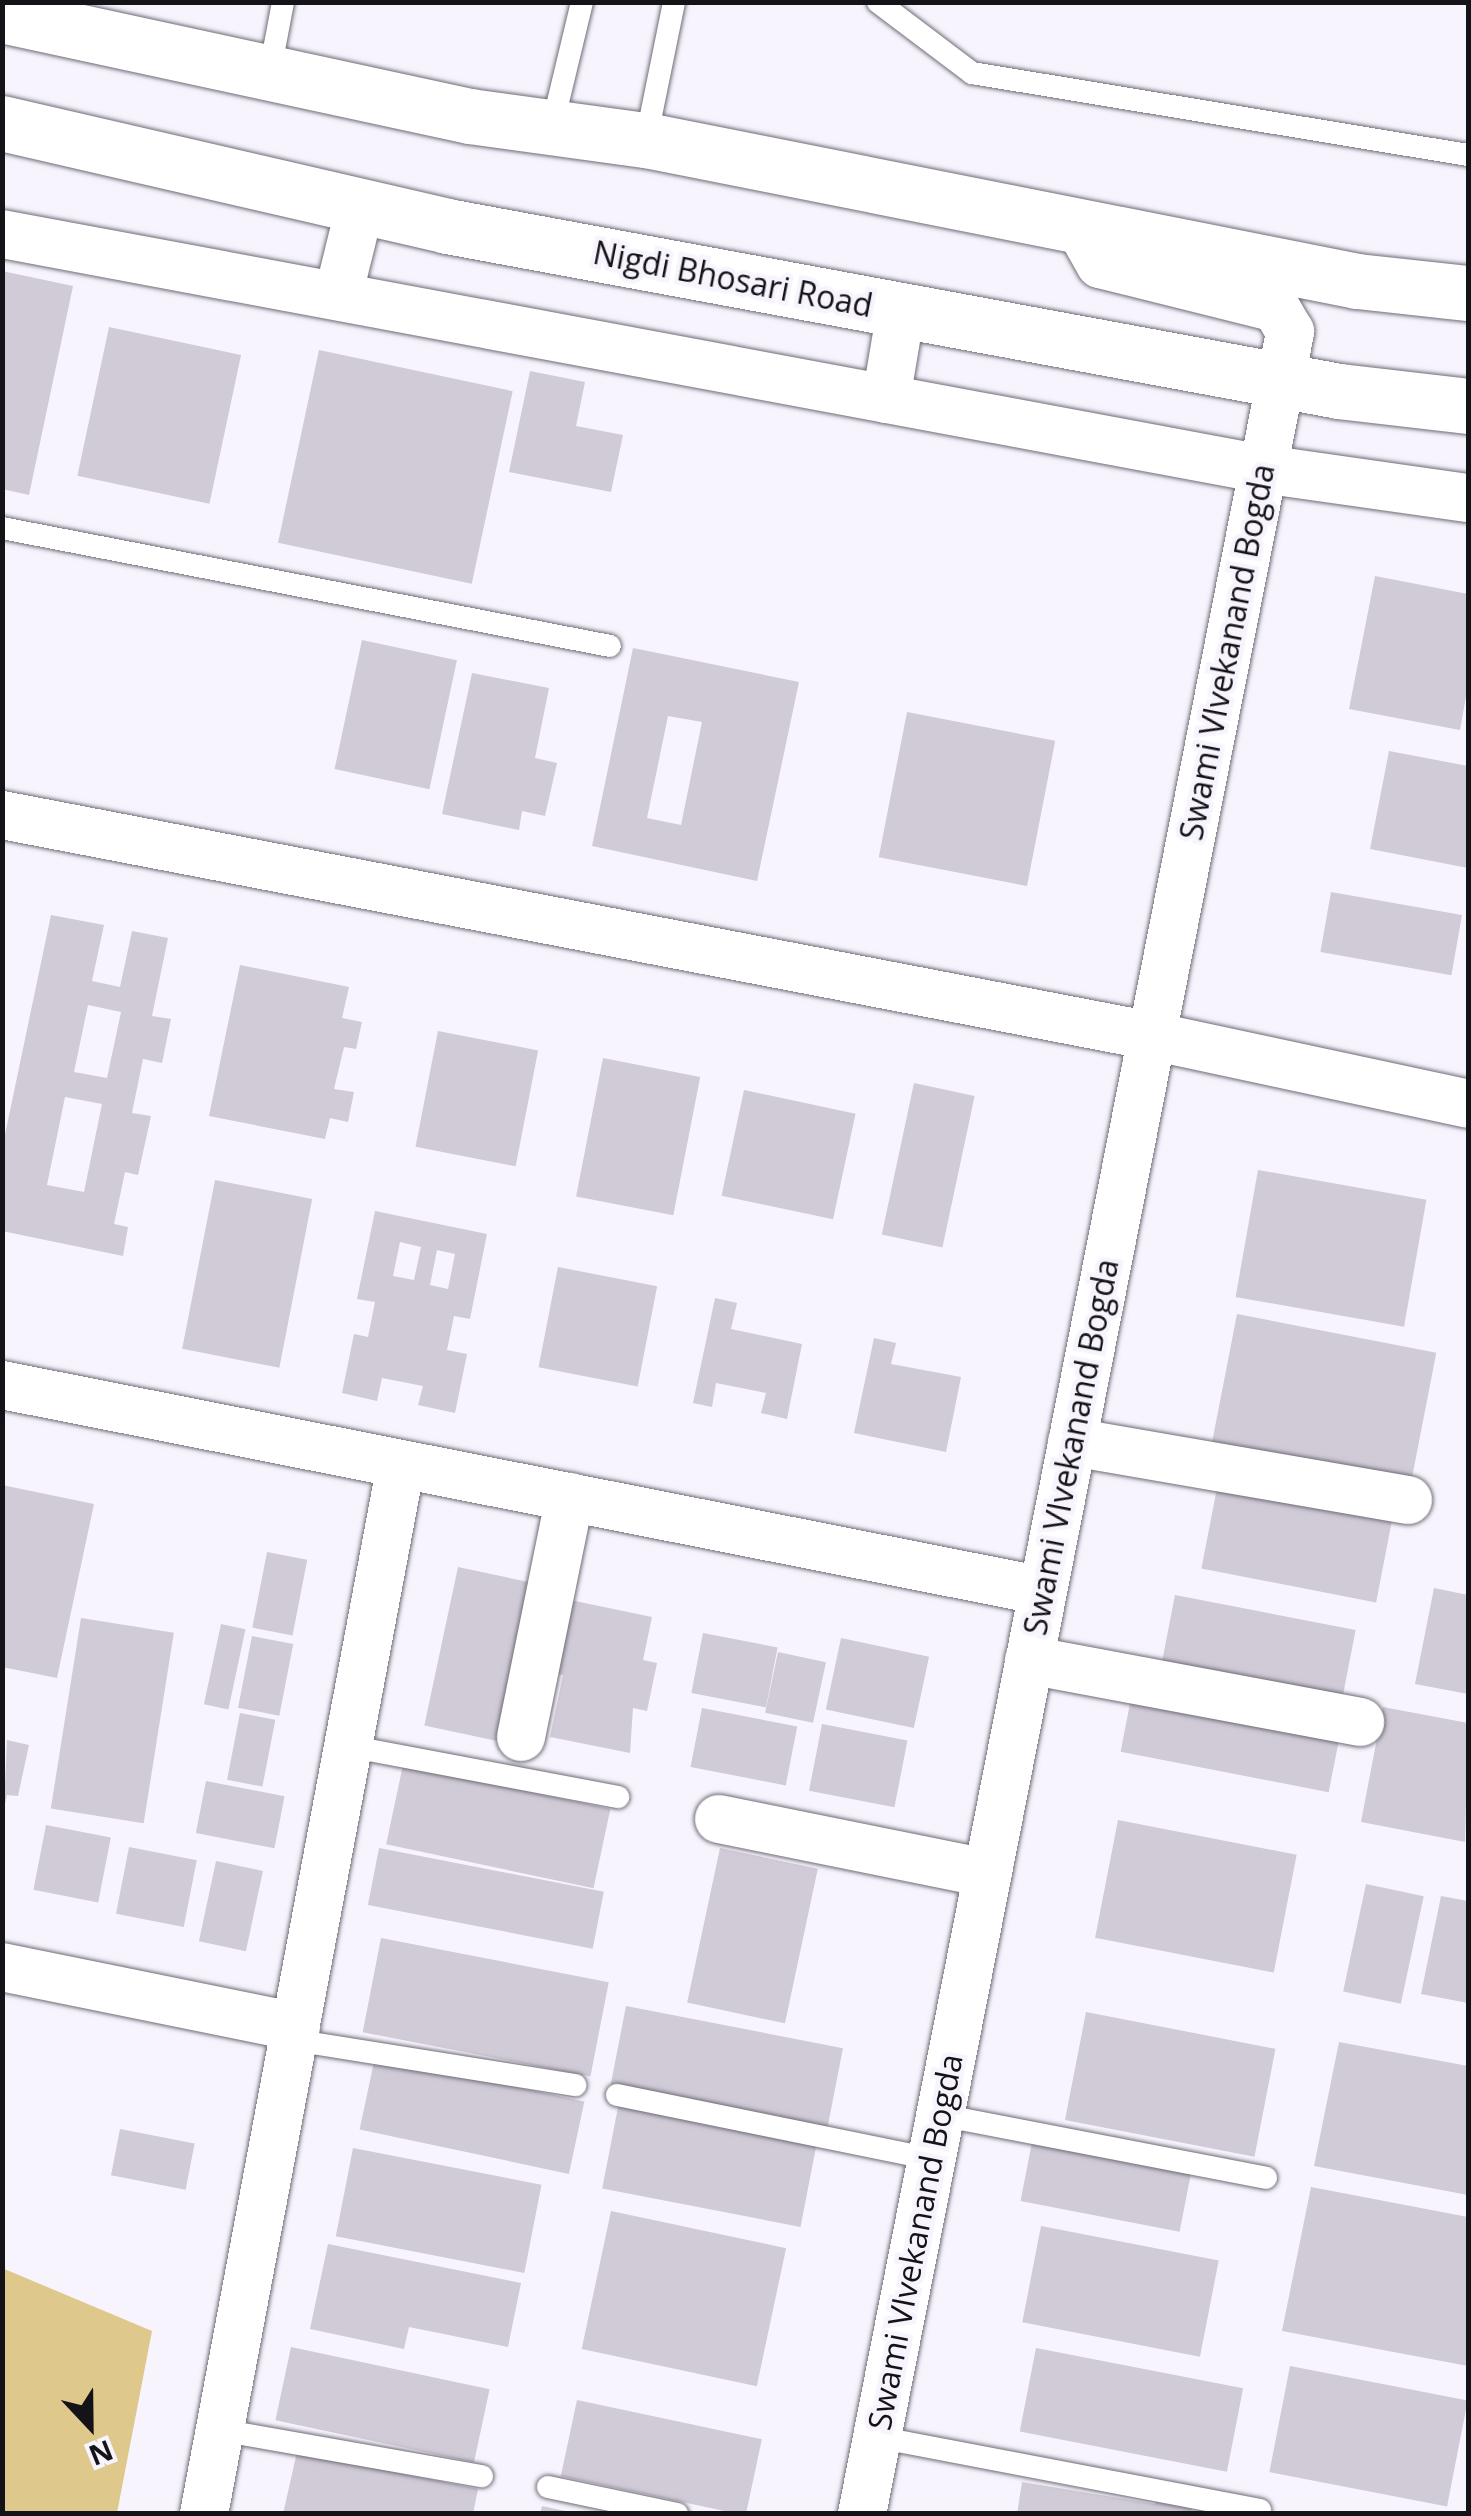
<!DOCTYPE html>
<html>
<head>
<meta charset="utf-8">
<style>
	body { margin:0 }
	#map { position:relative; width:1471px; height:2516px; overflow:hidden; background:#f7f4fe; font-family:"Open Sans",sans-serif }
	div>[style] { position:absolute }
	.green>* { inset:0; background:#dfc88c }
	.building>* { inset:0; background:#d0cbd7; transform-origin:0 0 }
	.roads { filter:drop-shadow(0 0 2px #706c76) drop-shadow(0 0 2px #706c76) }
	.service>* { height:22px; margin:-11px; padding:0 11px; transform-origin:11px; border-radius:11px; background:#fff }
	.minor>* { height:48px; margin:-24px; padding:0 24px; transform-origin:24px; border-radius:24px; background:#fff }
	.primary>* { height:55px; margin:-27.5px; padding:0 27.5px; transform-origin:27.5px; border-radius:27.5px; background:#fff }
	span { translate:-50% -50%; white-space:nowrap; text-align:center; line-height:1.15; -webkit-text-stroke:9px #f7f4fe; paint-order:stroke }
	.street-label { font-size:32px; color:#141317 }
	.frame { position:absolute; inset:0; border:5px solid #141317; pointer-events:none }
	.north { position:absolute; left:40px; top:2376px; width:100px; height:100px; -webkit-text-stroke:8px #f7f4fe; paint-order:stroke; rotate:158deg; font-size:28px; font-weight:700; line-height:40px; text-align:center; color:#141317 }
	.north::after { content:''; display:block; margin:auto; width:35px; height:45px; background:#141317; clip-path:polygon(50% 0,100% 100%,50% 72%,0 100%) }
</style>
</head>
<body>
<div id="map">
	<div class="green">
		<i style="clip-path:polygon(2px 2268px,152px 2331px,117px 2513px,3px 2513px)"></i>
	</div>
	<div class="building">
		<i style="clip-path:polygon(2px 271px,73px 286px,29px 495px,2px 489px)"></i>
		<i style="left:109px;top:327px;width:135px;height:152px;rotate:12deg"></i>
		<i style="left:319px;top:350px;width:198px;height:197px;rotate:12deg"></i>
		<i style="clip-path:polygon(530px 371px,585px 382px,576px 426px,623px 435px,611px 492px,509px 472px)"></i>
		<i style="clip-path:polygon(1375px 576px,1468px 594px,1468px 685px,1460px 730px,1349px 709px)"></i>
		<i style="left:362px;top:640px;width:97px;height:132px;rotate:12deg"></i>
		<i style="clip-path:polygon(evenodd,633px 648px,799px 682px,757px 881px,592px 846px,633px 648px,668px 716px,702px 722px,681px 825px,647px 818px,668px 716px)"></i>
		<i style="clip-path:polygon(472px 673px,549px 688px,535px 758px,557px 763px,545px 816px,522px 811px,519px 830px,442px 814px)"></i>
		<i style="left:907px;top:712px;width:151px;height:148px;rotate:11deg"></i>
		<i style="clip-path:polygon(1389px 751px,1468px 766px,1468px 868px,1370px 849px)"></i>
		<i style="left:1331px;top:892px;width:133px;height:61px;rotate:10deg"></i>
		<i style="clip-path:polygon(evenodd,51px 915px,104px 925px,92px 981px,120px 987px,132px 931px,168px 938px,152px 1016px,171px 1019px,162px 1063px,143px 1059px,132px 1113px,151px 1116px,138px 1175px,125px 1172px,114px 1224px,128px 1227px,123px 1256px,2px 1231px,2px 1149px,51px 915px,88px 1005px,121px 1012px,107px 1078px,74px 1072px,88px 1005px,51px 915px,65px 1097px,102px 1104px,84px 1192px,47px 1185px,65px 1097px)"></i>
		<i style="clip-path:polygon(240px 965px,349px 987px,342px 1018px,362px 1022px,356px 1049px,344px 1047px,334px 1089px,354px 1092px,348px 1122px,330px 1118px,325px 1139px,209px 1116px)"></i>
		<i style="left:438px;top:1031px;width:102px;height:118px;rotate:11deg"></i>
		<i style="left:603px;top:1058px;width:99px;height:141px;rotate:11deg"></i>
		<i style="left:914px;top:1083px;width:62px;height:155px;rotate:12deg"></i>
		<i style="left:744px;top:1090px;width:114px;height:108px;rotate:12deg"></i>
		<i style="left:1258px;top:1170px;width:171px;height:129px;rotate:10deg"></i>
		<i style="left:215px;top:1180px;width:99px;height:172px;rotate:11deg"></i>
		<i style="clip-path:polygon(evenodd,375px 1211px,487px 1234px,470px 1319px,454px 1316px,447px 1350px,467px 1354px,455px 1413px,418px 1405px,423px 1386px,382px 1378px,377px 1401px,342px 1393px,354px 1334px,368px 1337px,375px 1302px,357px 1299px,375px 1211px,400px 1242px,421px 1247px,414px 1280px,393px 1276px,400px 1242px,375px 1211px,437px 1250px,455px 1254px,448px 1289px,430px 1285px,437px 1250px)"></i>
		<i style="left:558px;top:1267px;width:101px;height:102px;rotate:11deg"></i>
		<i style="clip-path:polygon(715px 1298px,737px 1303px,731px 1329px,802px 1344px,787px 1419px,761px 1413px,766px 1393px,716px 1383px,712px 1407px,693px 1403px)"></i>
		<i style="left:1237px;top:1314px;width:203px;height:134px;rotate:11deg"></i>
		<i style="clip-path:polygon(874px 1338px,896px 1343px,891px 1364px,961px 1377px,946px 1452px,854px 1433px)"></i>
		<i style="clip-path:polygon(2px 1485px,94px 1504px,57px 1678px,2px 1667px)"></i>
		<i style="left:1217px;top:1488px;width:178px;height:82px;rotate:11deg"></i>
		<i style="left:267px;top:1552px;width:41px;height:77px;rotate:11deg"></i>
		<i style="left:458px;top:1567px;width:83px;height:162px;rotate:12deg"></i>
		<i style="clip-path:polygon(1434px 1588px,1468px 1595px,1468px 1694px,1415px 1684px)"></i>
		<i style="left:1175px;top:1595px;width:184px;height:82px;rotate:11deg"></i>
		<i style="clip-path:polygon(570px 1600px,652px 1617px,643px 1660px,657px 1663px,647px 1711px,633px 1708px,630px 1753px,550px 1737px,563px 1675px,550px 1673px)"></i>
		<i style="left:81px;top:1618px;width:94px;height:193px;rotate:9deg"></i>
		<i style="left:221px;top:1624px;width:25px;height:82px;rotate:12deg"></i>
		<i style="left:703px;top:1633px;width:76px;height:61px;rotate:11deg"></i>
		<i style="left:252px;top:1636px;width:42px;height:73px;rotate:11deg"></i>
		<i style="left:841px;top:1638px;width:90px;height:73px;rotate:12deg"></i>
		<i style="left:778px;top:1652px;width:49px;height:62px;rotate:12deg"></i>
		<i style="left:1133px;top:1688px;width:212px;height:65px;rotate:11deg"></i>
		<i style="clip-path:polygon(1383px 1707px,1468px 1723px,1465px 1842px,1361px 1822px)"></i>
		<i style="left:702px;top:1708px;width:97px;height:60px;rotate:11deg"></i>
		<i style="left:240px;top:1713px;width:36px;height:68px;rotate:11deg"></i>
		<i style="left:822px;top:1724px;width:87px;height:68px;rotate:11deg"></i>
		<i style="clip-path:polygon(7px 1740px,29px 1745px,18px 1796px,7px 1795px,4px 1808px)"></i>
		<i style="left:403px;top:1765px;width:212px;height:81px;rotate:12deg"></i>
		<i style="left:206px;top:1781px;width:80px;height:53px;rotate:11deg"></i>
		<i style="left:1118px;top:1820px;width:182px;height:120px;rotate:11deg"></i>
		<i style="left:46px;top:1825px;width:66px;height:66px;rotate:11deg"></i>
		<i style="left:129px;top:1847px;width:69px;height:68px;rotate:11deg"></i>
		<i style="left:379px;top:1848px;width:229px;height:58px;rotate:11deg"></i>
		<i style="left:720px;top:1848px;width:100px;height:158px;rotate:12deg"></i>
		<i style="left:216px;top:1861px;width:48px;height:82px;rotate:12deg"></i>
		<i style="left:1366px;top:1884px;width:59px;height:110px;rotate:12deg"></i>
		<i style="clip-path:polygon(1441px 1896px,1468px 1901px,1468px 2003px,1421px 1994px)"></i>
		<i style="left:381px;top:1938px;width:232px;height:96px;rotate:11deg"></i>
		<i style="left:626px;top:2006px;width:221px;height:80px;rotate:11deg"></i>
		<i style="left:1086px;top:2012px;width:193px;height:110px;rotate:11deg"></i>
		<i style="clip-path:polygon(1339px 2042px,1468px 2066px,1468px 2195px,1314px 2166px)"></i>
		<i style="left:375px;top:2057px;width:214px;height:74px;rotate:12deg"></i>
		<i style="left:619px;top:2102px;width:202px;height:88px;rotate:11deg"></i>
		<i style="left:120px;top:2129px;width:76px;height:47px;rotate:11deg"></i>
		<i style="left:1032px;top:2142px;width:162px;height:60px;rotate:11deg"></i>
		<i style="left:353px;top:2148px;width:192px;height:90px;rotate:11deg"></i>
		<i style="clip-path:polygon(1311px 2187px,1468px 2217px,1468px 2366px,1282px 2331px)"></i>
		<i style="left:611px;top:2211px;width:179px;height:141px;rotate:12deg"></i>
		<i style="left:1041px;top:2226px;width:181px;height:98px;rotate:11deg"></i>
		<i style="clip-path:polygon(328px 2244px,521px 2283px,508px 2347px,409px 2327px,404px 2349px,310px 2329px)"></i>
		<i style="left:291px;top:2347px;width:203px;height:75px;rotate:12deg"></i>
		<i style="left:1036px;top:2348px;width:211px;height:85px;rotate:11deg"></i>
		<i style="left:1290px;top:2366px;width:181px;height:108px;rotate:11deg"></i>
		<i style="left:577px;top:2400px;width:189px;height:78px;rotate:12deg"></i>
		<i style="clip-path:polygon(297px 2452px,478px 2489px,473px 2514px,283px 2514px)"></i>
		<i style="clip-path:polygon(1022px 2482px,1155px 2504px,1156px 2496px,1193px 2502px,1191px 2514px,1017px 2514px)"></i>
		<i style="clip-path:polygon(542px 2506px,570px 2512px,570px 2514px,540px 2514px)"></i>
	</div>
	<div class="roads">
		<div class="service">
			<i style="left:878px;top:2px;width:118px;rotate:37.1deg"></i>
			<i style="left:972px;top:73px;width:503px;rotate:9.39deg"></i>
			<i style="left:270px;top:71px;width:70px;rotate:-79.3deg"></i>
			<i style="left:552px;top:127px;width:129px;rotate:-76.5deg"></i>
			<i style="left:646px;top:140px;width:141px;rotate:-78.5deg"></i>
			<i style="left:2px;top:528px;width:619px;rotate:10.98deg"></i>
			<i style="left:348px;top:1746px;width:275px;rotate:10.7deg"></i>
			<i style="left:293px;top:2040px;width:286px;rotate:9.1deg"></i>
			<i style="left:617px;top:2095px;width:320px;rotate:11.5deg"></i>
			<i style="left:940px;top:2115px;width:332px;rotate:10.9deg"></i>
			<i style="left:220px;top:2430px;width:266px;rotate:10deg"></i>
			<i style="left:877px;top:2437px;width:390px;rotate:10.8deg"></i>
			<i style="left:548px;top:2487px;width:132px;rotate:11.8deg"></i>
		</div>
		<div class="minor">
			<i style="left:2px;top:234px;width:1283px;rotate:10.56deg"></i>
			<i style="left:1263px;top:469px;width:207px;rotate:8.1deg"></i>
			<i style="left:338px;top:296px;width:92px;rotate:-76.1deg"></i>
			<i style="left:886px;top:399px;width:90px;rotate:-80.4deg"></i>
			<i style="left:2px;top:815px;width:1171px;rotate:10.88deg"></i>
			<i style="left:1152px;top:1036px;width:323px;rotate:12.1deg"></i>
			<i style="left:2px;top:1385px;width:1061px;rotate:11.19deg"></i>
			<i style="left:1072px;top:1442px;width:341px;rotate:9.8deg"></i>
			<i style="left:1029px;top:1660px;width:337px;rotate:10.6deg"></i>
			<i style="left:521px;top:1737px;width:245px;rotate:-78.5deg"></i>
			<i style="left:719px;top:1819px;width:274px;rotate:11.4deg"></i>
			<i style="left:2px;top:1967px;width:300px;rotate:11.5deg"></i>
			<i style="left:204px;top:2514px;width:1068px;rotate:-79.37deg"></i>
			<i style="left:862px;top:2514px;width:2224px;rotate:-78.9deg"></i>
			<i style="left:1290px;top:332px;width:28px;rotate:-120deg"></i>
			<i style="left:1276px;top:308px;width:181px;rotate:-166deg"></i>
			<i style="left:1100px;top:264px;width:45px;rotate:-119.4deg"></i>
		</div>
		<div class="primary">
			<i style="left:2px;top:15px;width:479px;rotate:12.2deg"></i>
			<i style="left:470px;top:116px;width:178px;rotate:7.8deg"></i>
			<i style="left:646px;top:140px;width:725px;rotate:11.22deg"></i>
			<i style="left:1357px;top:281px;width:112px;rotate:6.2deg"></i>
			<i style="left:2px;top:123px;width:457px;rotate:13deg"></i>
			<i style="left:447px;top:226px;width:907px;rotate:10.48deg"></i>
			<i style="left:1339px;top:391px;width:130px;rotate:6.6deg"></i>
		</div>
	</div>
	<div class="street-label">
		<span style="left:733px;top:279px;rotate:11deg">Nigdi Bhosari Road</span>
		<span style="left:1227px;top:652px;rotate:-79deg">Swami VIvekanand Bogda</span>
		<span style="left:1071px;top:1447px;rotate:-79deg">Swami VIvekanand Bogda</span>
		<span style="left:915px;top:2242px;rotate:-79deg">Swami VIvekanand Bogda</span>
	</div>
	<div class="frame"></div>
	<div class="north">N</div>
</div>
</body>
</html>
